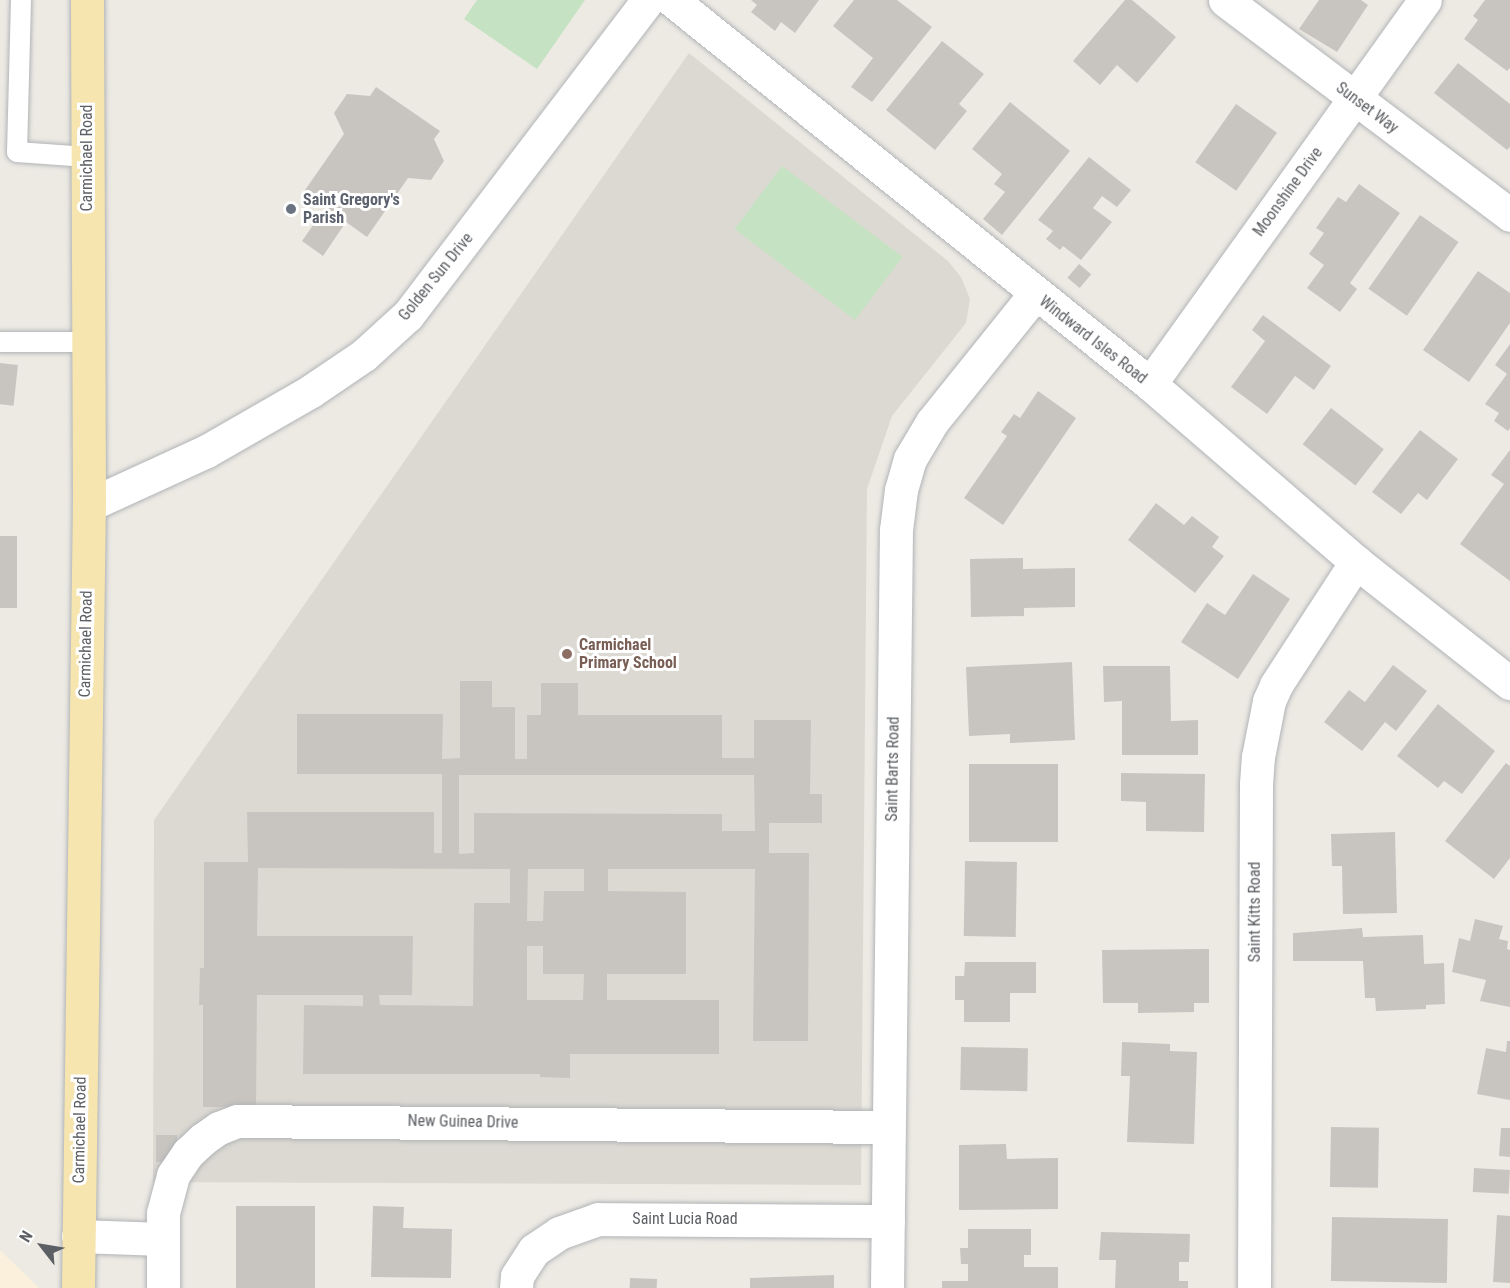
<!DOCTYPE html>
<html>
<head>
<meta charset="utf-8">
<style>
	body { margin:0 }
	#map { position:relative; width:1510px; height:1288px; overflow:hidden; background:#edeae4; font-family:"Roboto Condensed",sans-serif }
	div>[style] { position:absolute }
	.commercial>* { inset:0; background:#faf0db }
	.education>* { inset:0; background:#dcd9d2 }
	.green>* { inset:0; background:#c5e2c3; transform-origin:0 0 }
	.building>* { inset:0; background:#c8c5c0; transform-origin:0 0 }
	.roads { filter:drop-shadow(0 0 2px #b1b4b7) drop-shadow(0 0 2px #b1b4b7) }
	.service>* { height:20px; margin:-10px; padding:0 10px; transform-origin:10px; border-radius:10px; background:#fff }
	.minor>* { height:33px; margin:-16.5px; padding:0 16.5px; transform-origin:16.5px; border-radius:16.5px; background:#fff }
	.primary>* { height:33px; margin:-16.5px; padding:0 16.5px; transform-origin:16.5px; border-radius:16.5px; background:#f7e5af }
	.dots>* { width:16px; height:16px; translate:-50% -50%; box-sizing:border-box; border:3px solid #fff; border-radius:50% }
	span { translate:-50% -50%; white-space:nowrap; text-align:center; line-height:1.15; -webkit-text-stroke:6px #fff; paint-order:stroke }
	.street-label { font-size:16px; color:#5c5f63 }
	.worship-label { font-size:16px; color:#5b616d; font-weight:700 }
	.left { translate:0 -50%; text-align:left }
	.education-label { font-size:16px; color:#785e54; font-weight:700 }
	.north { position:absolute; left:12px; top:1216px; width:60px; height:60px; -webkit-text-stroke:4px #fff; paint-order:stroke; rotate:301deg; font-size:16px; font-weight:700; line-height:24px; text-align:center; color:#5c5f63 }
	.north::after { content:''; display:block; margin:auto; width:21px; height:27px; background:#5c5f63; clip-path:polygon(50% 0,100% 100%,50% 72%,0 100%) }
</style>
</head>
<body>
<div id="map">
	<div class="commercial">
		<i style="clip-path:polygon(0 1250px,39px 1288px,0 1288px)"></i>
	</div>
	<div class="education">
		<i style="clip-path:polygon(689px 53px,948px 261px,961px 277px,970px 299px,966px 323px,892px 416px,867px 489px,861px 1185px,153px 1182px,154px 820px)"></i>
	</div>
	<div class="green">
		<i style="clip-path:polygon(477px 0,585px 0,537px 69px,464px 19px)"></i>
		<i style="left:782px;top:166px;width:151px;height:79px;rotate:37deg"></i>
	</div>
	<div class="building">
		<i style="clip-path:polygon(751px 0,819px 0,795px 33px,781px 22px,775px 31px,751px 12px,757px 5px)"></i>
		<i style="clip-path:polygon(854px 0,897px 0,932px 27px,872px 102px,851px 87px,873px 58px,833px 26px)"></i>
		<i style="clip-path:polygon(1125px 0,1132px 0,1176px 37px,1137px 83px,1117px 65px,1100px 85px,1073px 61px)"></i>
		<i style="clip-path:polygon(1319px 0,1361px 0,1368px 5px,1337px 52px,1299px 29px)"></i>
		<i style="clip-path:polygon(1485px 0,1510px 0,1510px 68px,1507px 71px,1464px 39px,1478px 20px,1473px 16px)"></i>
		<i style="clip-path:polygon(942px 41px,984px 74px,959px 104px,967px 111px,935px 150px,886px 110px)"></i>
		<i style="clip-path:polygon(1458px 63px,1510px 104px,1510px 147px,1507px 150px,1434px 93px)"></i>
		<i style="clip-path:polygon(376px 87px,440px 131px,434px 139px,444px 161px,431px 180px,408px 178px,367px 237px,346px 222px,323px 256px,302px 241px,325px 208px,303px 193px,344px 134px,334px 113px,347px 94px,370px 96px)"></i>
		<i style="clip-path:polygon(1010px 102px,1070px 151px,1002px 235px,983px 219px,1005px 192px,994px 184px,1002px 174px,972px 149px)"></i>
		<i style="left:1236px;top:104px;width:50px;height:71px;rotate:35deg"></i>
		<i style="clip-path:polygon(1089px 157px,1131px 190px,1117px 207px,1102px 196px,1093px 208px,1112px 222px,1081px 260px,1063px 246px,1060px 250px,1046px 239px,1053px 231px,1038px 220px)"></i>
		<i style="clip-path:polygon(1359px 184px,1400px 213px,1350px 283px,1357px 289px,1340px 312px,1307px 288px,1324px 265px,1309px 254px,1324px 233px,1316px 228px,1338px 197px,1346px 202px)"></i>
		<i style="left:1420px;top:215px;width:47px;height:90px;rotate:35deg"></i>
		<i style="left:1079px;top:264px;width:16px;height:18px;rotate:40deg"></i>
		<i style="clip-path:polygon(1478px 271px,1510px 293px,1510px 323px,1469px 382px,1423px 350px)"></i>
		<i style="clip-path:polygon(1263px 315px,1331px 366px,1314px 390px,1295px 376px,1267px 414px,1231px 387px,1265px 341px,1252px 330px)"></i>
		<i style="clip-path:polygon(1510px 344px,1510px 428px,1508px 431px,1494px 421px,1499px 413px,1485px 404px,1507px 374px,1495px 365px)"></i>
		<i style="left:0;top:363px;width:18px;height:41px;rotate:6deg"></i>
		<i style="clip-path:polygon(1038px 391px,1076px 418px,1003px 525px,964px 498px,1007px 436px,1001px 432px,1014px 414px,1020px 418px)"></i>
		<i style="left:1331px;top:408px;width:67px;height:46px;rotate:38deg"></i>
		<i style="clip-path:polygon(1420px 430px,1458px 459px,1427px 500px,1418px 493px,1401px 514px,1372px 492px)"></i>
		<i style="clip-path:polygon(1510px 450px,1510px 581px,1460px 544px,1504px 484px,1491px 475px)"></i>
		<i style="clip-path:polygon(1156px 503px,1184px 525px,1192px 516px,1219px 537px,1212px 547px,1224px 556px,1195px 593px,1128px 540px)"></i>
		<i style="left:0;top:536px;width:17px;height:72px"></i>
		<i style="clip-path:polygon(1023px 558px,1023px 569px,1075px 568px,1075px 607px,1024px 608px,1024px 616px,971px 617px,970px 559px)"></i>
		<i style="clip-path:polygon(1253px 574px,1290px 599px,1238px 679px,1181px 642px,1207px 603px,1225px 615px)"></i>
		<i style="clip-path:polygon(1072px 662px,1075px 740px,1010px 743px,1010px 734px,969px 736px,966px 667px)"></i>
		<i style="clip-path:polygon(1393px 665px,1427px 691px,1396px 731px,1385px 722px,1362px 751px,1324px 722px,1349px 690px,1365px 702px)"></i>
		<i style="clip-path:polygon(1103px 666px,1170px 666px,1171px 721px,1198px 720px,1198px 755px,1122px 755px,1122px 701px,1104px 702px)"></i>
		<i style="clip-path:polygon(evenodd,460px 681px,492px 681px,492px 707px,515px 707px,515px 759px,527px 759px,527px 715px,541px 715px,541px 683px,578px 683px,578px 715px,722px 715px,722px 758px,754px 758px,754px 720px,811px 720px,810px 794px,822px 794px,822px 823px,769px 823px,769px 853px,809px 853px,808px 1041px,753px 1041px,755px 869px,608px 869px,608px 891px,686px 892px,686px 974px,607px 974px,607px 1000px,719px 1000px,719px 1054px,570px 1054px,570px 1078px,540px 1077px,540px 1074px,303px 1074px,304px 1005px,363px 1006px,363px 995px,257px 995px,256px 1107px,203px 1107px,203px 1005px,199px 1005px,200px 968px,204px 968px,204px 862px,248px 862px,247px 812px,434px 812px,434px 853px,442px 853px,442px 774px,297px 774px,297px 714px,443px 714px,442px 759px,460px 758px,460px 681px,459px 775px,754px 775px,755px 831px,722px 831px,722px 814px,474px 813px,474px 853px,459px 854px,459px 775px,460px 681px,258px 868px,510px 869px,510px 903px,474px 903px,473px 1006px,380px 1005px,379px 995px,412px 995px,413px 936px,257px 936px,258px 868px,460px 681px,528px 869px,584px 869px,584px 891px,544px 891px,543px 921px,527px 921px,528px 869px,460px 681px,527px 946px,543px 946px,543px 974px,584px 974px,583px 1000px,527px 1000px,527px 946px)"></i>
		<i style="clip-path:polygon(1438px 704px,1495px 751px,1462px 794px,1444px 781px,1438px 788px,1397px 756px)"></i>
		<i style="clip-path:polygon(1506px 763px,1510px 766px,1510px 858px,1494px 879px,1445px 841px)"></i>
		<i style="left:969px;top:764px;width:89px;height:78px"></i>
		<i style="clip-path:polygon(1121px 773px,1205px 774px,1204px 832px,1146px 831px,1146px 802px,1121px 801px)"></i>
		<i style="clip-path:polygon(1395px 832px,1397px 913px,1343px 914px,1342px 866px,1332px 866px,1331px 834px)"></i>
		<i style="left:965px;top:861px;width:52px;height:75px;rotate:1deg"></i>
		<i style="clip-path:polygon(1475px 919px,1503px 926px,1499px 939px,1508px 941px,1507px 949px,1510px 950px,1510px 1007px,1480px 1001px,1486px 980px,1452px 972px,1459px 938px,1470px 941px)"></i>
		<i style="clip-path:polygon(1362px 928px,1363px 937px,1423px 935px,1424px 964px,1444px 963px,1445px 1004px,1426px 1005px,1426px 1009px,1376px 1011px,1375px 998px,1365px 998px,1363px 961px,1293px 961px,1293px 933px)"></i>
		<i style="clip-path:polygon(1209px 949px,1209px 1003px,1194px 1003px,1194px 1012px,1138px 1013px,1138px 1003px,1103px 1003px,1102px 950px)"></i>
		<i style="clip-path:polygon(965px 962px,1036px 962px,1036px 993px,1010px 993px,1010px 1022px,964px 1022px,964px 1000px,955px 1000px,955px 976px,964px 976px)"></i>
		<i style="clip-path:polygon(1507px 1041px,1510px 1041px,1510px 1100px,1477px 1094px,1486px 1048px,1506px 1052px)"></i>
		<i style="clip-path:polygon(1122px 1042px,1170px 1044px,1170px 1051px,1197px 1052px,1194px 1144px,1127px 1142px,1130px 1076px,1121px 1076px)"></i>
		<i style="left:961px;top:1047px;width:67px;height:43px;rotate:1deg"></i>
		<i style="left:1331px;top:1127px;width:48px;height:60px;rotate:1deg"></i>
		<i style="clip-path:polygon(1501px 1128px,1510px 1128px,1510px 1157px,1499px 1156px)"></i>
		<i style="left:177px;top:1135px;width:27px;height:21px;rotate:90deg"></i>
		<i style="clip-path:polygon(1006px 1144px,1007px 1159px,1058px 1158px,1058px 1209px,959px 1210px,959px 1145px)"></i>
		<i style="left:1474px;top:1168px;width:36px;height:24px;rotate:3deg"></i>
		<i style="left:236px;top:1206px;width:79px;height:82px"></i>
		<i style="clip-path:polygon(373px 1206px,404px 1207px,403px 1228px,452px 1229px,451px 1278px,371px 1277px)"></i>
		<i style="clip-path:polygon(1497px 1215px,1510px 1216px,1510px 1283px,1493px 1282px)"></i>
		<i style="left:1332px;top:1217px;width:116px;height:64px;rotate:1deg"></i>
		<i style="clip-path:polygon(968px 1229px,1031px 1229px,1031px 1255px,1024px 1255px,1024px 1267px,1058px 1267px,1058px 1288px,942px 1288px,942px 1281px,968px 1281px,968px 1264px,961px 1264px,960px 1248px,968px 1248px)"></i>
		<i style="clip-path:polygon(1101px 1232px,1190px 1234px,1189px 1262px,1179px 1262px,1179px 1281px,1188px 1281px,1188px 1288px,1115px 1288px,1116px 1260px,1099px 1260px)"></i>
		<i style="clip-path:polygon(834px 1275px,834px 1288px,750px 1288px,750px 1278px)"></i>
		<i style="left:630px;top:1278px;width:27px;height:10px;rotate:2deg"></i>
	</div>
	<div class="roads">
		<div class="service">
			<i style="left:21px;top:0;width:152px;rotate:91.5deg"></i>
			<i style="left:17px;top:152px;width:70px;rotate:4.1deg"></i>
			<i style="left:0;top:342px;width:88px"></i>
		</div>
		<div class="minor">
			<i style="left:672px;top:0;width:613px;rotate:38.78deg"></i>
			<i style="left:1150px;top:384px;width:272px;rotate:40.8deg"></i>
			<i style="left:1356px;top:562px;width:196px;rotate:38.2deg"></i>
			<i style="left:1225px;top:0;width:357px;rotate:37deg"></i>
			<i style="left:1150px;top:384px;width:472px;rotate:-54.4deg"></i>
			<i style="left:89px;top:505px;width:128px;rotate:-24.6deg"></i>
			<i style="left:205px;top:452px;width:122px;rotate:-29.9deg"></i>
			<i style="left:311px;top:391px;width:64px;rotate:-34.2deg"></i>
			<i style="left:364px;top:355px;width:59px;rotate:-42.3deg"></i>
			<i style="left:408px;top:315px;width:396px;rotate:-52.7deg"></i>
			<i style="left:78px;top:1236px;width:85px;rotate:2deg"></i>
			<i style="left:163px;top:1288px;width:75px;rotate:-90deg"></i>
			<i style="left:163px;top:1213px;width:39px;rotate:-75deg"></i>
			<i style="left:173px;top:1175px;width:27px;rotate:-56deg"></i>
			<i style="left:188px;top:1153px;width:21px;rotate:-43deg"></i>
			<i style="left:203px;top:1139px;width:19px;rotate:-35deg"></i>
			<i style="left:219px;top:1128px;width:19px;rotate:-21deg"></i>
			<i style="left:237px;top:1121px;width:651px;rotate:0.53deg"></i>
			<i style="left:516px;top:1288px;width:12px;rotate:-85deg"></i>
			<i style="left:517px;top:1276px;width:31px;rotate:-57deg"></i>
			<i style="left:534px;top:1250px;width:30px;rotate:-34deg"></i>
			<i style="left:559px;top:1233px;width:41px;rotate:-19.7deg"></i>
			<i style="left:598px;top:1219px;width:290px;rotate:0.4deg"></i>
			<i style="left:887px;top:1288px;width:758px;rotate:-89.32deg"></i>
			<i style="left:896px;top:530px;width:40px;rotate:-82.9deg"></i>
			<i style="left:901px;top:490px;width:32px;rotate:-74deg"></i>
			<i style="left:910px;top:459px;width:43px;rotate:-59.3deg"></i>
			<i style="left:932px;top:422px;width:164px;rotate:-51.2deg"></i>
			<i style="left:1254px;top:1288px;width:504px;rotate:-89.77deg"></i>
			<i style="left:1256px;top:784px;width:27px;rotate:-86deg"></i>
			<i style="left:1258px;top:757px;width:57px;rotate:-78.9deg"></i>
			<i style="left:1269px;top:701px;width:17px;rotate:-66deg"></i>
			<i style="left:1276px;top:685px;width:147px;rotate:-57deg"></i>
		</div>
		<div class="primary">
			<i style="left:78px;top:1288px;width:783px;rotate:-89.2deg"></i>
			<i style="left:89px;top:505px;width:505px;rotate:-90.23deg"></i>
		</div>
	</div>
	<div class="dots">
		<i style="left:291px;top:209px;background:#6b7280"></i>
		<i style="left:567px;top:654px;background:#8d6e63"></i>
	</div>
	<div class="street-label">
		<span style="left:1367px;top:108px;rotate:37deg">Sunset Way</span>
		<span style="left:87px;top:158px;rotate:-90deg">Carmichael Road</span>
		<span style="left:1288px;top:192px;rotate:-54deg">Moonshine Drive</span>
		<span style="left:436px;top:277px;rotate:-51deg">Golden Sun Drive</span>
		<span style="left:1093px;top:340px;rotate:38deg">Windward Isles Road</span>
		<span style="left:86px;top:644px;rotate:-89deg">Carmichael Road</span>
		<span style="left:893px;top:769px;rotate:-89deg">Saint Barts Road</span>
		<span style="left:1255px;top:912px;rotate:-90deg">Saint Kitts Road</span>
		<span style="left:463px;top:1122px;rotate:1deg">New Guinea Drive</span>
		<span style="left:80px;top:1130px;rotate:-89deg">Carmichael Road</span>
		<span style="left:685px;top:1219px">Saint Lucia Road</span>
	</div>
	<div class="worship-label">
		<span class="left" style="left:303px;top:209px">Saint Gregory's<br>Parish</span>
	</div>
	<div class="education-label">
		<span class="left" style="left:579px;top:654px">Carmichael<br>Primary School</span>
	</div>
	<div class="north">N</div>
</div>
</body>
</html>
